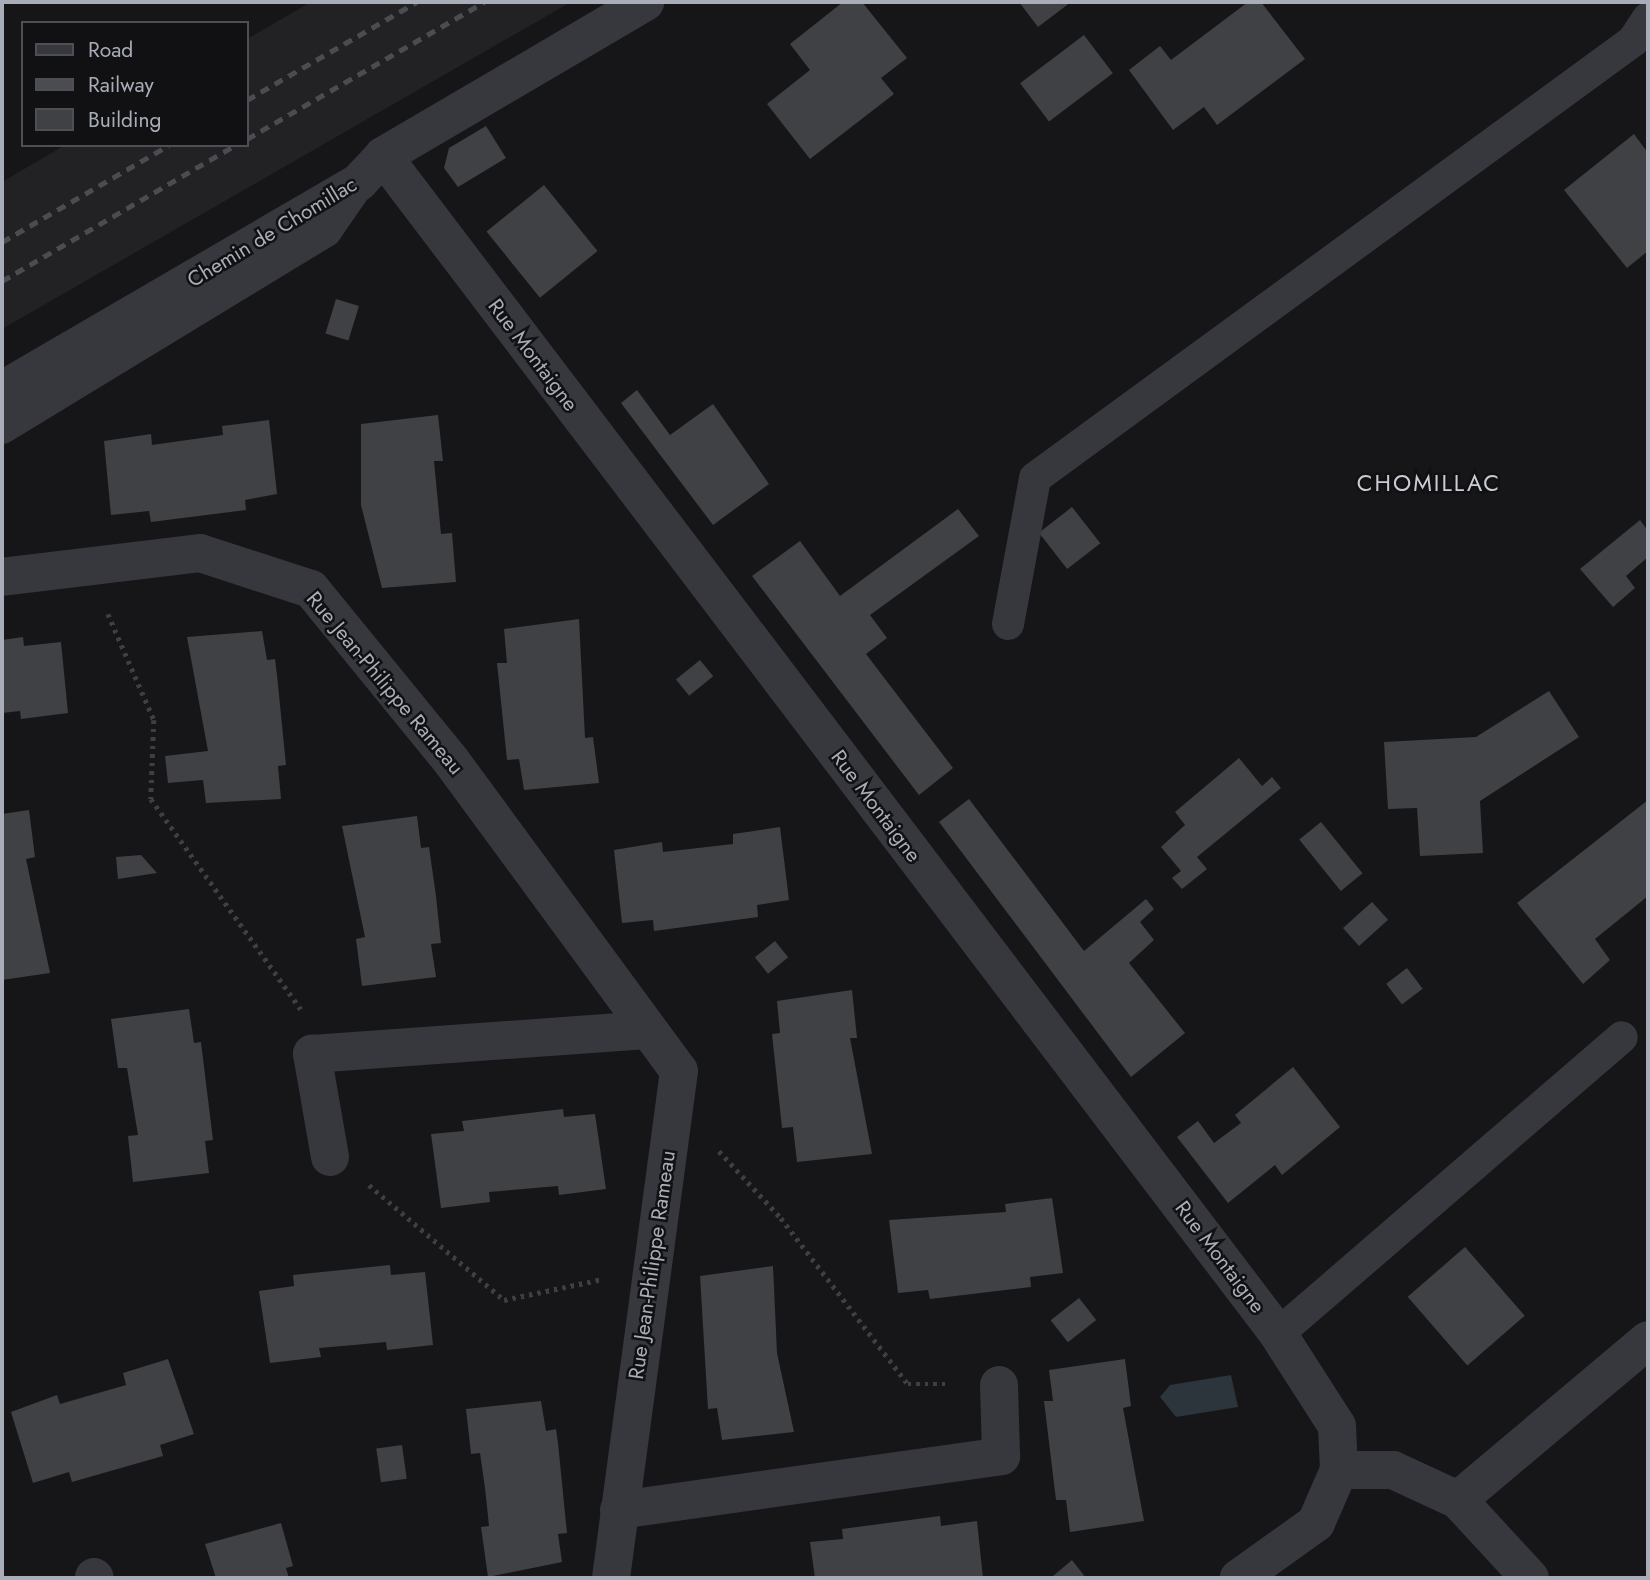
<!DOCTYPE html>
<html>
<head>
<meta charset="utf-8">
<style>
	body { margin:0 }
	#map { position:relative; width:1650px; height:1580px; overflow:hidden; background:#161618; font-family:Jost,sans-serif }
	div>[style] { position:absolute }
	.built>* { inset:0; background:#222225 }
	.water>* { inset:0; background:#2c353c }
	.building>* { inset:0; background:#404145; transform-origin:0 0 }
	.path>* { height:4.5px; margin-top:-2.25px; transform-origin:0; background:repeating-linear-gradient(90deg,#3d3f44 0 3.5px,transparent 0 8.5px) }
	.service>* { height:32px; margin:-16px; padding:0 16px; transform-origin:16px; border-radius:16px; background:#37383d }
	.minor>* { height:38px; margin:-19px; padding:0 19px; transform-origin:19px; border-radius:19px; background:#37383d }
	.rail>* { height:5px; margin-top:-2.5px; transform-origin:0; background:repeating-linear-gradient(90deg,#4a4c52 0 9px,transparent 0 16px) }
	span { translate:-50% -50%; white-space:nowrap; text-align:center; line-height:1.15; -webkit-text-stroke:5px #111113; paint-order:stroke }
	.street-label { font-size:21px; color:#a8adb8 }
	.neighbourhood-label { font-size:23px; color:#c9ccd4; letter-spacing:2px }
	.frame { position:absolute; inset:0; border:4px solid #a8adb8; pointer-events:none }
	.legend { position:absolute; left:21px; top:21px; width:228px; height:126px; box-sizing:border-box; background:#111113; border:2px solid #4d4f55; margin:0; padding:9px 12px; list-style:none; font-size:21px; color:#a8adb8 }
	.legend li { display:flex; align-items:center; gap:14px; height:35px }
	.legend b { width:35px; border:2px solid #4d4f55 }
</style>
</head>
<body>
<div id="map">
	<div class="built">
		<i style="clip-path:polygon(311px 2px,571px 2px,2px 329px,2px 182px,65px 145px,247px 145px,247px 39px)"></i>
	</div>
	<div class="water">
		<i style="clip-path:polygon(1231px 1375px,1238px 1407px,1176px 1417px,1160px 1397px,1170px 1385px)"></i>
	</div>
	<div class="building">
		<i style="clip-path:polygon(843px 2px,862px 2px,907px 58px,881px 78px,894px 94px,810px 159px,767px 104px,810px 70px,790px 44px)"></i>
		<i style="clip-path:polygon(1019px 2px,1071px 2px,1038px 27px)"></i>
		<i style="clip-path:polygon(1248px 2px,1261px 2px,1305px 59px,1217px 125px,1204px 107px,1173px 130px,1129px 70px,1160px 46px,1171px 60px)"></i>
		<i style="left:1084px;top:35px;width:48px;height:80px;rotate:53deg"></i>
		<i style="clip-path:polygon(486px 126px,506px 158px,458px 187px,444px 168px,449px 148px)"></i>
		<i style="clip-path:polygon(1634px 134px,1648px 153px,1648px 251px,1627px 268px,1564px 190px)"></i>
		<i style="left:544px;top:185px;width:85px;height:74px;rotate:51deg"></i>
		<i style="left:336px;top:299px;width:24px;height:36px;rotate:17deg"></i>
		<i style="clip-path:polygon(637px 390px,670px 435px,713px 404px,769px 484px,713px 525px,621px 403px)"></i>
		<i style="clip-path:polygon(438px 415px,443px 461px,434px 461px,441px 534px,452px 533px,456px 582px,382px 588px,361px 505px,361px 424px)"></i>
		<i style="clip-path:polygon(269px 420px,277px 494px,245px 500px,246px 510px,151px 522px,149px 511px,111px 515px,104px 441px,151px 434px,152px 445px,223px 435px,222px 426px)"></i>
		<i style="left:1072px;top:507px;width:46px;height:42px;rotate:52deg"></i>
		<i style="clip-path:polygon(958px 509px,979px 536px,870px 615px,887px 638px,866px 654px,953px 768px,919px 795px,752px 576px,800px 541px,840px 596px)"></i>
		<i style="clip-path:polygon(1640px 520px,1648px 531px,1648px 557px,1626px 576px,1635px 588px,1613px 607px,1580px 569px)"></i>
		<i style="clip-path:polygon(579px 619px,585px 738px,593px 737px,599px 783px,524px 790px,519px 759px,507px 760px,497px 663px,507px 663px,504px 629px)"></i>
		<i style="clip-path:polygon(262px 631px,267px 660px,275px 659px,277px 675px,286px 765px,278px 766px,281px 799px,206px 803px,203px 780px,168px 783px,165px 756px,208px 751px,187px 637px)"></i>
		<i style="clip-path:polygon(23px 637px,24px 646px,61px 642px,68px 713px,21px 719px,20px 711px,2px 713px,2px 640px)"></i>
		<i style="left:700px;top:660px;width:21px;height:31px;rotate:51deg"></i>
		<i style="clip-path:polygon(1549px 691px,1579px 737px,1480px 801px,1483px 853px,1420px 856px,1417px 808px,1388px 809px,1384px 742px,1476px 737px)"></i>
		<i style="clip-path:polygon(1239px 758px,1262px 786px,1272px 777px,1281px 788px,1197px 857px,1207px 869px,1182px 889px,1172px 878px,1181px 871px,1161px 847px,1185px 825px,1175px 812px)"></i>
		<i style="clip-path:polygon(969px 799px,1084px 951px,1146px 899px,1154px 909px,1140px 922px,1154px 940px,1129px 963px,1185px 1033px,1131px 1077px,939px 822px)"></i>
		<i style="clip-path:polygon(1648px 800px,1648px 896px,1595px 939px,1610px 960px,1583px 984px,1517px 903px)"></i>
		<i style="clip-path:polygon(29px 810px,35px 857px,26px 859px,50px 973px,2px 980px,2px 814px)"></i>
		<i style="clip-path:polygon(417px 816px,421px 848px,429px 847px,436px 896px,441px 943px,431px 944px,436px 977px,362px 986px,356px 939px,365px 937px,342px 826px)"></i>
		<i style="left:1321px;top:822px;width:66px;height:28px;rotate:51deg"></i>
		<i style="clip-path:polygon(780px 827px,789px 900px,757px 905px,758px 917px,654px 931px,653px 920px,622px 923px,614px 850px,662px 842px,663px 852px,733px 844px,733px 834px)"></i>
		<i style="clip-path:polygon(141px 855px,157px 873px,118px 879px,116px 857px)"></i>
		<i style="left:1372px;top:902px;width:24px;height:39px;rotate:48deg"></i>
		<i style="left:775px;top:941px;width:21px;height:26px;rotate:51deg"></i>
		<i style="left:1407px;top:968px;width:26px;height:26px;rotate:53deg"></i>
		<i style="clip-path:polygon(852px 990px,857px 1038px,850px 1038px,872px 1154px,797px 1162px,793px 1127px,782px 1128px,772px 1034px,780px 1033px,777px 1001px)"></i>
		<i style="clip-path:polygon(189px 1009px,194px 1043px,201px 1042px,213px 1140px,205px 1141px,209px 1173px,133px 1182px,128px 1136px,138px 1135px,127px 1068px,118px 1068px,111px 1019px)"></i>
		<i style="clip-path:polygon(1293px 1067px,1340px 1127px,1282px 1175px,1275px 1165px,1228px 1203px,1177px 1137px,1198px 1121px,1214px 1143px,1241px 1123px,1235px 1115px)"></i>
		<i style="clip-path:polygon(563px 1109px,564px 1117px,595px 1114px,606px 1189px,559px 1195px,558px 1186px,489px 1192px,490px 1202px,441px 1208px,431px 1134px,464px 1131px,462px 1121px)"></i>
		<i style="clip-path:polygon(1052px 1198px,1063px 1273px,1030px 1277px,1031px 1287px,930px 1299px,928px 1290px,898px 1293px,889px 1220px,1006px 1212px,1005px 1204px)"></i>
		<i style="left:1465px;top:1247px;width:91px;height:76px;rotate:49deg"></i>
		<i style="clip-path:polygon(390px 1265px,391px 1275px,425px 1272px,433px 1345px,387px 1350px,386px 1342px,354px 1345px,319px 1348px,321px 1357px,270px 1363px,259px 1291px,294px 1286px,293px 1275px)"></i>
		<i style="clip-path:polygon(773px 1266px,777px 1353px,794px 1432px,722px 1440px,717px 1408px,708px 1409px,700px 1276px)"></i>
		<i style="left:1079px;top:1298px;width:28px;height:36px;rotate:52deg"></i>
		<i style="clip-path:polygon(168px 1359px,194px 1434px,160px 1445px,163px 1456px,72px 1482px,69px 1472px,33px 1483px,11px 1412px,57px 1395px,60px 1404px,126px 1385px,123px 1373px)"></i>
		<i style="clip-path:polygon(1125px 1359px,1131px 1406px,1123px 1408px,1144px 1521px,1070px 1532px,1066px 1500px,1056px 1500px,1044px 1401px,1053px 1401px,1049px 1370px)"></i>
		<i style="clip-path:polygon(541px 1401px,546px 1431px,556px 1429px,558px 1443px,567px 1533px,558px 1534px,562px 1562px,488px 1577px,481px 1527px,489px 1526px,485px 1488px,480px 1453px,471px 1454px,466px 1409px)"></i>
		<i style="left:402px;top:1445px;width:34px;height:26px;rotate:82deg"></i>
		<i style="clip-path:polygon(940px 1516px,941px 1526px,977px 1521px,983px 1578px,815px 1578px,810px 1542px,843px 1539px,842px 1529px)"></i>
		<i style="clip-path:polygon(281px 1523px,293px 1566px,286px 1568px,289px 1578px,216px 1578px,205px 1544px)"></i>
		<i style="clip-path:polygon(1072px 1560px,1086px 1578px,1055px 1578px,1053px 1576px)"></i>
	</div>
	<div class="path">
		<i style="left:108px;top:614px;width:116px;rotate:66.5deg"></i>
		<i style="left:154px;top:720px;width:79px;rotate:92.2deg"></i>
		<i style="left:151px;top:799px;width:258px;rotate:54.5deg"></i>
		<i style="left:719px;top:1151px;width:91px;rotate:47.2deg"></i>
		<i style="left:781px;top:1218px;width:209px;rotate:52.6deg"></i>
		<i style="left:908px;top:1384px;width:41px"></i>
		<i style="left:369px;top:1185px;width:177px;rotate:40.4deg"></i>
		<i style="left:504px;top:1300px;width:101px;rotate:-12deg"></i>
	</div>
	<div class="service">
		<i style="left:2px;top:428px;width:379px;rotate:-31.3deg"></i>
		<i style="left:326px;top:231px;width:58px;rotate:-55.5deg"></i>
		<i style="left:1008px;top:624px;width:148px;rotate:-79.5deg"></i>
		<i style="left:1035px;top:478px;width:741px;rotate:-36.16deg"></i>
		<i style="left:1633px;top:41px;width:27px;rotate:-57deg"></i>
		<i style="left:1278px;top:1334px;width:454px;rotate:-40.8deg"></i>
	</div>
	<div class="minor">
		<i style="left:383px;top:156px;width:1479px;rotate:52.77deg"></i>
		<i style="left:1278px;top:1334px;width:109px;rotate:57.3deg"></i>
		<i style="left:1337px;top:1426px;width:44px;rotate:87.4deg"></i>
		<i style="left:1339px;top:1470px;width:58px;rotate:113.5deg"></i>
		<i style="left:1316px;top:1523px;width:95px;rotate:144.5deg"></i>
		<i style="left:2px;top:390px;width:413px;rotate:-30.2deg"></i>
		<i style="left:359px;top:182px;width:35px;rotate:-47deg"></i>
		<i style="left:383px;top:156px;width:304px;rotate:-30.4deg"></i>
		<i style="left:2px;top:577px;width:199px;rotate:-6.9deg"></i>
		<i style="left:200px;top:553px;width:117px;rotate:18deg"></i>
		<i style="left:311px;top:589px;width:223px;rotate:50.8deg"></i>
		<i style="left:452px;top:762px;width:383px;rotate:53.7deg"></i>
		<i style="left:679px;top:1071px;width:512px;rotate:97.64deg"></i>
		<i style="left:330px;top:1157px;width:105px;rotate:-99.9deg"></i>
		<i style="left:312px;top:1054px;width:336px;rotate:-4.1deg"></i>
		<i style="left:1339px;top:1470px;width:54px"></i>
		<i style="left:1393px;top:1470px;width:72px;rotate:24.8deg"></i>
		<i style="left:1458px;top:1500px;width:248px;rotate:-40.1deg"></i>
		<i style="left:1458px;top:1500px;width:106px;rotate:47.3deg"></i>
		<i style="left:619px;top:1510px;width:386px;rotate:-8deg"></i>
		<i style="left:1001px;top:1456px;width:71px;rotate:-91.6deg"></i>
		<i style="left:94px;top:1577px;width:1px;rotate:45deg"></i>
	</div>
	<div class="rail">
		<i style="left:247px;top:100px;width:196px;rotate:-30deg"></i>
		<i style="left:247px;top:139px;width:274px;rotate:-30deg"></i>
		<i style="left:2px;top:242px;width:193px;rotate:-30.1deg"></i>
		<i style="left:2px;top:281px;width:271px;rotate:-30.2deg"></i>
	</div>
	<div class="street-label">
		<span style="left:272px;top:232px;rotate:-31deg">Chemin de Chomillac</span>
		<span style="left:533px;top:355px;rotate:53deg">Rue Montaigne</span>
		<span style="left:385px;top:683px;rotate:50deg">Rue Jean-Philippe Rameau</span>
		<span style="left:876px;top:806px;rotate:53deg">Rue Montaigne</span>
		<span style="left:1220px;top:1257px;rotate:53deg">Rue Montaigne</span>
		<span style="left:652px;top:1265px;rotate:-82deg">Rue Jean-Philippe Rameau</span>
	</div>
	<div class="neighbourhood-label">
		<span style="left:1429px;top:483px">CHOMILLAC</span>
	</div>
	<div class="frame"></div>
	<ul class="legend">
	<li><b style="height:9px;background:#37383d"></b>Road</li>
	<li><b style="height:9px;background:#4a4c52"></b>Railway</li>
	<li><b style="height:19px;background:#404145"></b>Building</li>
	</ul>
</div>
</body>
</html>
